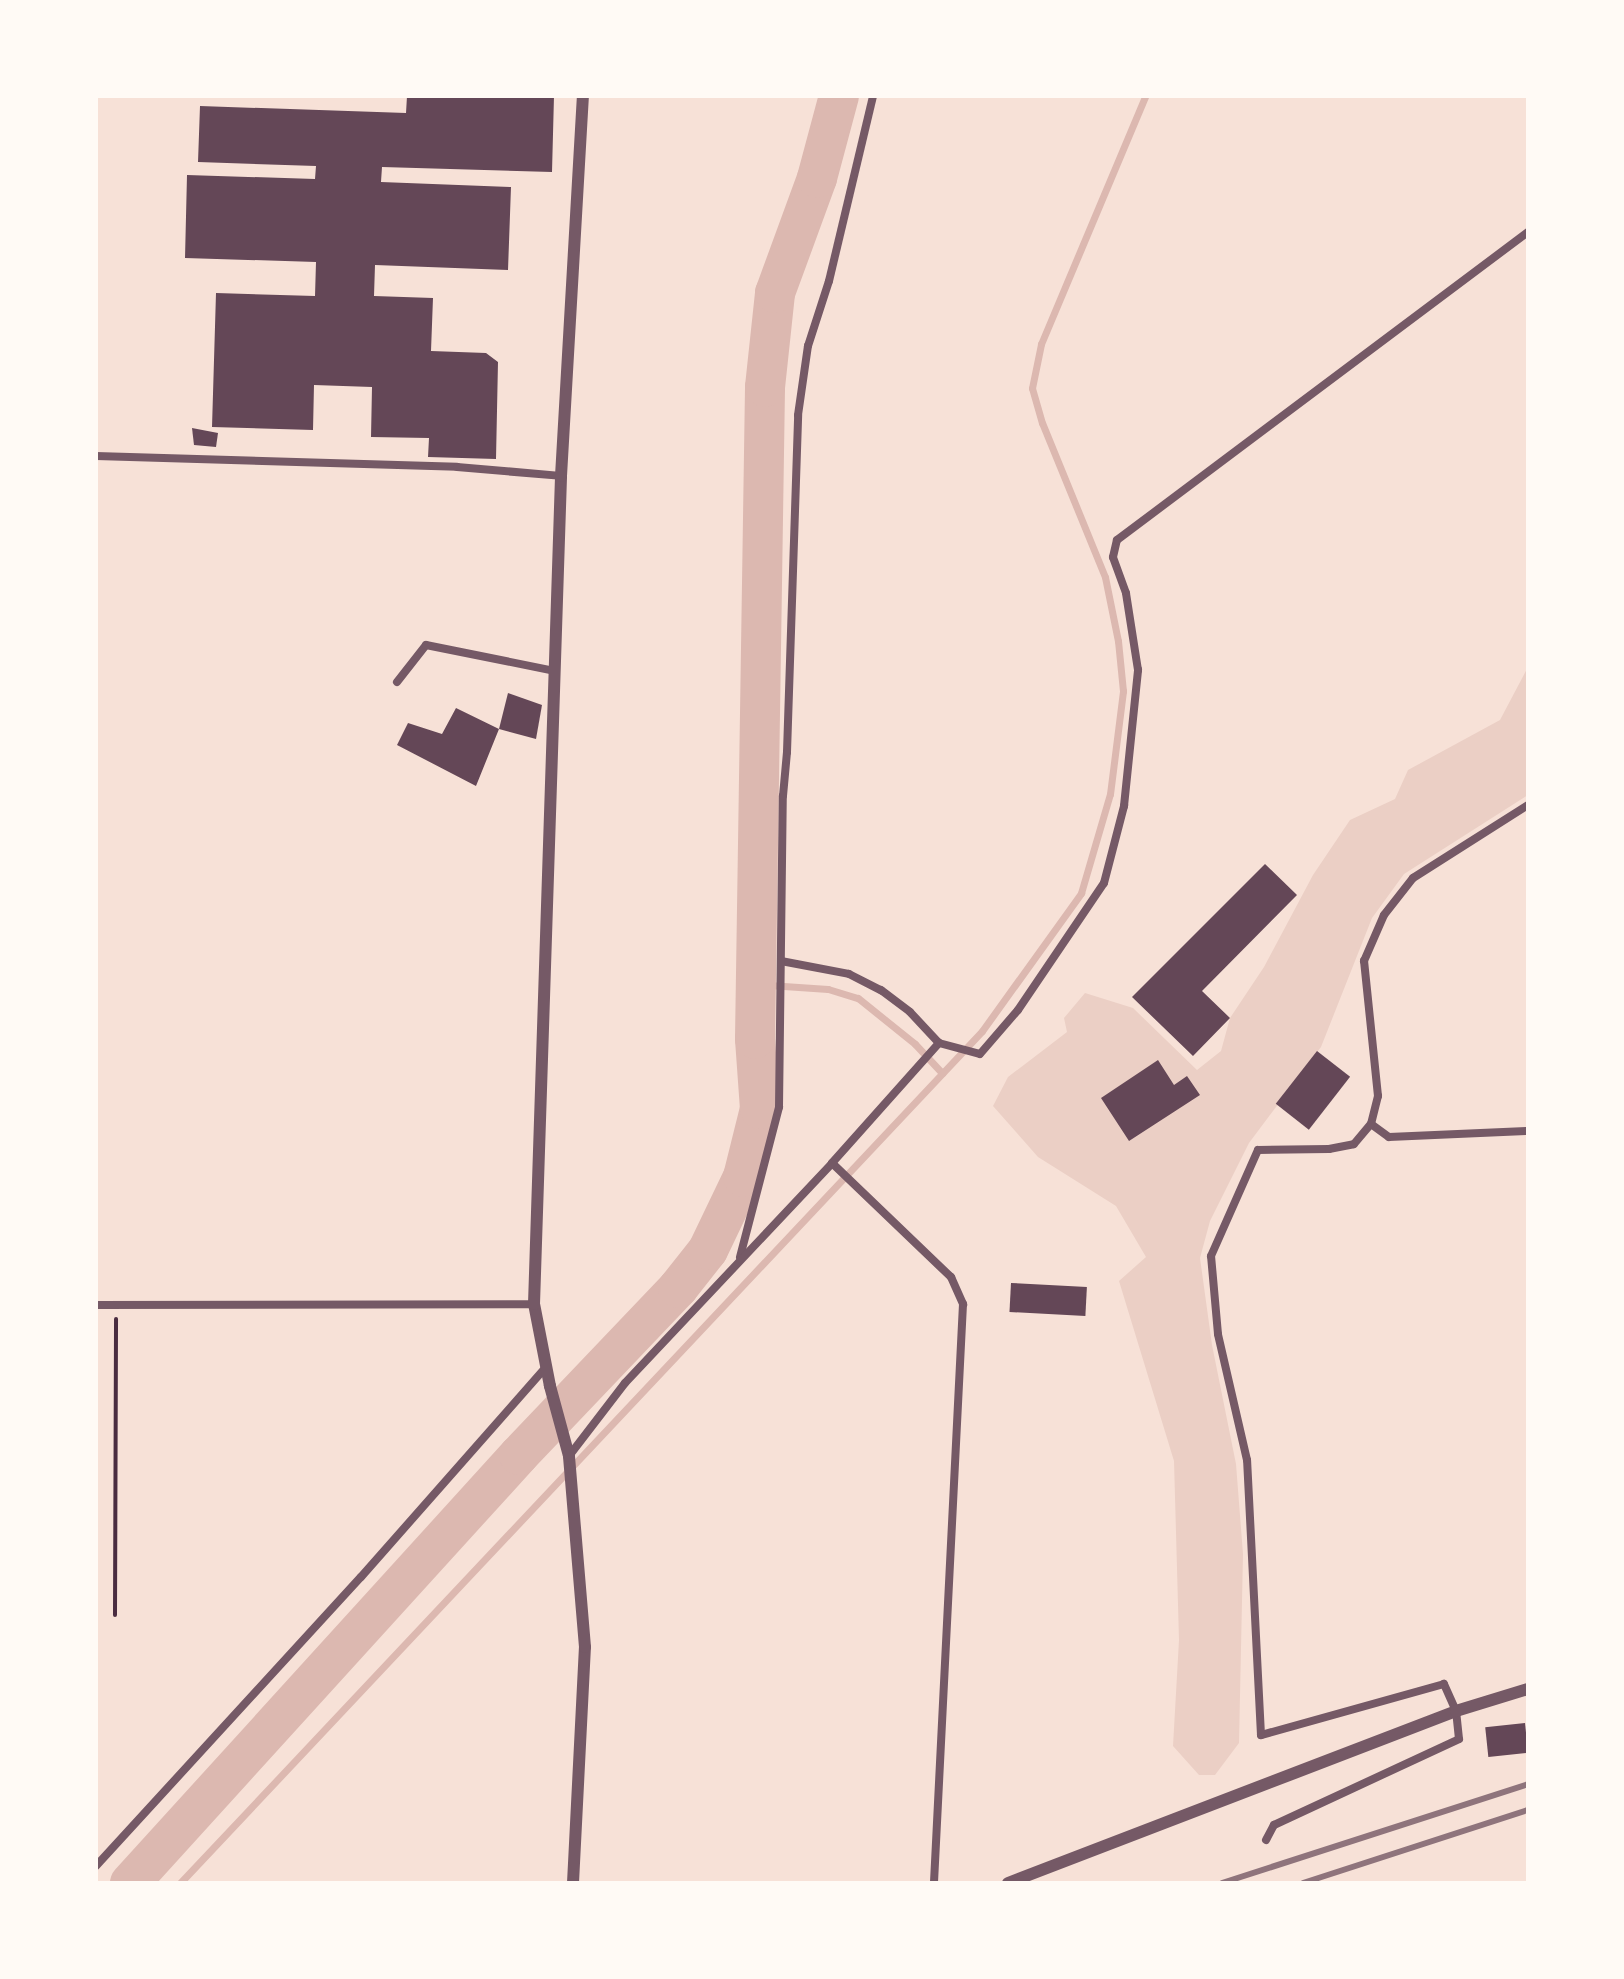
<!DOCTYPE html>
<html>
<head>
<meta charset="utf-8">
<style>
	body { margin:0 }
	#map { position:relative; width:1624px; height:1979px; overflow:hidden; background:#f7e1d7; font-family:Commissioner,sans-serif }
	div>[style] { position:absolute }
	.green>* { inset:0; background:#ebcfc5 }
	.stream>* { height:7px; margin:-3.5px; padding:0 3.5px; transform-origin:3.5px; border-radius:3.5px; background:#dcb8b0 }
	.river>* { height:40px; margin:-20px; padding:0 20px; transform-origin:20px; border-radius:20px; background:#dcb8b0 }
	.building>* { inset:0; background:#644757; transform-origin:0 0 }
	.path>* { height:4px; margin:-2px; padding:0 2px; transform-origin:2px; border-radius:2px; background:#4a2c40 }
	.minor>* { height:8px; margin:-4px; padding:0 4px; transform-origin:4px; border-radius:4px; background:#755966 }
	.tertiary>* { height:12px; margin:-6px; padding:0 6px; transform-origin:6px; border-radius:6px; background:#755966 }
	.rail>* { height:6px; margin:-3px; padding:0 3px; transform-origin:3px; border-radius:3px; background:#8f747c }
	span { translate:-50% -50%; white-space:nowrap; text-align:center; line-height:1.15; -webkit-text-stroke:7px #fffaf5; paint-order:stroke }
	.frame { position:absolute; inset:0; border:98px solid #fffaf5; pointer-events:none }
</style>
</head>
<body>
<div id="map">
	<div class="green">
		<i style="clip-path:polygon(1528px 667px,1528px 795px,1404px 874px,1372px 918px,1321px 1047px,1249px 1143px,1210px 1221px,1200px 1258px,1212px 1345px,1236px 1464px,1243px 1554px,1239px 1743px,1215px 1775px,1199px 1775px,1173px 1746px,1179px 1640px,1174px 1461px,1119px 1281px,1146px 1257px,1116px 1206px,1038px 1157px,993px 1106px,1008px 1077px,1067px 1032px,1064px 1018px,1085px 993px,1133px 1008px,1197px 1070px,1221px 1051px,1230px 1018px,1264px 967px,1313px 875px,1350px 820px,1395px 799px,1408px 770px,1500px 720px)"></i>
	</div>
	<div class="stream">
		<i style="left:756px;top:984px;width:72px;rotate:4deg"></i>
		<i style="left:828px;top:989px;width:31px;rotate:17deg"></i>
		<i style="left:858px;top:998px;width:73px;rotate:38.9deg"></i>
		<i style="left:915px;top:1044px;width:40px;rotate:47deg"></i>
		<i style="left:180px;top:1883px;width:1170px;rotate:-46.73deg"></i>
		<i style="left:982px;top:1031px;width:170px;rotate:-54.3deg"></i>
		<i style="left:1081px;top:893px;width:103px;rotate:-73.7deg"></i>
		<i style="left:1110px;top:794px;width:104px;rotate:-82.8deg"></i>
		<i style="left:1123px;top:691px;width:50px;rotate:-95.7deg"></i>
		<i style="left:1118px;top:641px;width:65px;rotate:-101.5deg"></i>
		<i style="left:1105px;top:577px;width:166px;rotate:-112.2deg"></i>
		<i style="left:1042px;top:423px;width:36px;rotate:-106deg"></i>
		<i style="left:1032px;top:388px;width:45px;rotate:-78.4deg"></i>
		<i style="left:1041px;top:344px;width:269px;rotate:-67.2deg"></i>
	</div>
	<div class="river">
		<i style="left:130px;top:1883px;width:578px;rotate:-47.73deg"></i>
		<i style="left:519px;top:1455px;width:231px;rotate:-46.4deg"></i>
		<i style="left:678px;top:1288px;width:48px;rotate:-51.7deg"></i>
		<i style="left:708px;top:1250px;width:81px;rotate:-64.4deg"></i>
		<i style="left:743px;top:1177px;width:70px;rotate:-76deg"></i>
		<i style="left:760px;top:1109px;width:70px;rotate:-94.1deg"></i>
		<i style="left:755px;top:1039px;width:652px;rotate:-89.12deg"></i>
		<i style="left:765px;top:387px;width:95px;rotate:-83.9deg"></i>
		<i style="left:775px;top:293px;width:122px;rotate:-69.9deg"></i>
		<i style="left:817px;top:178px;width:85px;rotate:-75deg"></i>
	</div>
	<div class="building">
		<i style="clip-path:polygon(407px 96px,554px 96px,552px 172px,382px 167px,381px 182px,511px 187px,508px 270px,375px 265px,374px 296px,433px 298px,431px 351px,486px 353px,498px 362px,496px 459px,428px 457px,429px 438px,371px 437px,372px 387px,314px 385px,313px 430px,212px 427px,216px 293px,315px 296px,316px 262px,185px 258px,187px 175px,315px 179px,316px 166px,198px 162px,200px 106px,406px 113px)"></i>
		<i style="clip-path:polygon(192px 428px,218px 433px,216px 447px,194px 445px)"></i>
		<i style="clip-path:polygon(508px 693px,542px 705px,536px 739px,499px 729px)"></i>
		<i style="clip-path:polygon(456px 708px,499px 729px,476px 786px,397px 745px,408px 723px,442px 734px)"></i>
		<i style="clip-path:polygon(1265px 864px,1297px 895px,1202px 991px,1230px 1018px,1193px 1056px,1132px 997px)"></i>
		<i style="left:1317px;top:1051px;width:42px;height:67px;rotate:38deg"></i>
		<i style="clip-path:polygon(1158px 1060px,1174px 1085px,1187px 1076px,1200px 1095px,1129px 1141px,1101px 1098px)"></i>
		<i style="left:1011px;top:1283px;width:76px;height:29px;rotate:3deg"></i>
		<i style="left:1525px;top:1723px;width:30px;height:40px;rotate:84deg"></i>
	</div>
	<div class="path">
		<i style="left:115px;top:1615px;width:296px;rotate:-89.8deg"></i>
	</div>
	<div class="minor">
		<i style="left:96px;top:456px;width:361px;rotate:1.7deg"></i>
		<i style="left:457px;top:467px;width:104px;rotate:4.9deg"></i>
		<i style="left:397px;top:682px;width:47px;rotate:-51.9deg"></i>
		<i style="left:426px;top:645px;width:132px;rotate:11.4deg"></i>
		<i style="left:781px;top:961px;width:69px;rotate:10.8deg"></i>
		<i style="left:849px;top:974px;width:36px;rotate:27deg"></i>
		<i style="left:881px;top:990px;width:36px;rotate:37deg"></i>
		<i style="left:910px;top:1012px;width:42px;rotate:46.9deg"></i>
		<i style="left:1371px;top:1124px;width:22px;rotate:36deg"></i>
		<i style="left:1389px;top:1137px;width:139px;rotate:-2.5deg"></i>
		<i style="left:832px;top:1163px;width:165px;rotate:43.8deg"></i>
		<i style="left:951px;top:1277px;width:30px;rotate:66deg"></i>
		<i style="left:963px;top:1304px;width:580px;rotate:92.87deg"></i>
		<i style="left:740px;top:1257px;width:155px;rotate:-75.4deg"></i>
		<i style="left:779px;top:1107px;width:311px;rotate:-89.3deg"></i>
		<i style="left:783px;top:796px;width:44px;rotate:-84.8deg"></i>
		<i style="left:787px;top:752px;width:337px;rotate:-88.1deg"></i>
		<i style="left:798px;top:415px;width:70px;rotate:-81.8deg"></i>
		<i style="left:808px;top:346px;width:68px;rotate:-72.1deg"></i>
		<i style="left:829px;top:281px;width:190px;rotate:-76.6deg"></i>
		<i style="left:96px;top:1305px;width:438px;rotate:-0.1deg"></i>
		<i style="left:569px;top:1456px;width:92px;rotate:-52.5deg"></i>
		<i style="left:625px;top:1383px;width:302px;rotate:-46.7deg"></i>
		<i style="left:832px;top:1163px;width:161px;rotate:-48.3deg"></i>
		<i style="left:939px;top:1043px;width:42px;rotate:15deg"></i>
		<i style="left:980px;top:1054px;width:58px;rotate:-49.2deg"></i>
		<i style="left:1018px;top:1010px;width:153px;rotate:-55.9deg"></i>
		<i style="left:1104px;top:883px;width:80px;rotate:-75.4deg"></i>
		<i style="left:1124px;top:806px;width:137px;rotate:-84.1deg"></i>
		<i style="left:1138px;top:670px;width:78px;rotate:-98.9deg"></i>
		<i style="left:1126px;top:593px;width:38px;rotate:-110deg"></i>
		<i style="left:1113px;top:557px;width:17px;rotate:-77deg"></i>
		<i style="left:1117px;top:540px;width:514px;rotate:-36.85deg"></i>
		<i style="left:1266px;top:1840px;width:17px;rotate:-62deg"></i>
		<i style="left:1274px;top:1825px;width:204px;rotate:-24.9deg"></i>
		<i style="left:1459px;top:1739px;width:28px;rotate:-96deg"></i>
		<i style="left:1456px;top:1711px;width:30px;rotate:-114deg"></i>
		<i style="left:1444px;top:1684px;width:190px;rotate:164.4deg"></i>
		<i style="left:1261px;top:1735px;width:275px;rotate:-92.9deg"></i>
		<i style="left:1247px;top:1460px;width:129px;rotate:-103deg"></i>
		<i style="left:1218px;top:1334px;width:78px;rotate:-95.1deg"></i>
		<i style="left:1211px;top:1256px;width:116px;rotate:-66.1deg"></i>
		<i style="left:1258px;top:1150px;width:71px;rotate:-0.8deg"></i>
		<i style="left:1329px;top:1149px;width:25px;rotate:-11deg"></i>
		<i style="left:1354px;top:1144px;width:26px;rotate:-50deg"></i>
		<i style="left:1371px;top:1124px;width:29px;rotate:-76deg"></i>
		<i style="left:1378px;top:1096px;width:136px;rotate:-95.9deg"></i>
		<i style="left:1364px;top:961px;width:50px;rotate:-66.5deg"></i>
		<i style="left:1384px;top:915px;width:47px;rotate:-51.9deg"></i>
		<i style="left:1413px;top:878px;width:136px;rotate:-32.4deg"></i>
		<i style="left:96px;top:1866px;width:392px;rotate:-47.5deg"></i>
		<i style="left:361px;top:1577px;width:280px;rotate:-48.6deg"></i>
	</div>
	<div class="tertiary">
		<i style="left:573px;top:1883px;width:236px;rotate:-87.1deg"></i>
		<i style="left:585px;top:1647px;width:192px;rotate:-94.8deg"></i>
		<i style="left:569px;top:1456px;width:73px;rotate:-105.2deg"></i>
		<i style="left:550px;top:1386px;width:84px;rotate:-101deg"></i>
		<i style="left:534px;top:1304px;width:828px;rotate:-88.13deg"></i>
		<i style="left:561px;top:476px;width:381px;rotate:-86.7deg"></i>
		<i style="left:1008px;top:1883px;width:480px;rotate:-21deg"></i>
		<i style="left:1456px;top:1711px;width:75px;rotate:-17deg"></i>
	</div>
	<div class="rail">
		<i style="left:1222px;top:1883px;width:322px;rotate:-17.9deg"></i>
		<i style="left:1303px;top:1883px;width:237px;rotate:-18deg"></i>
	</div>
	<div class="frame"></div>
</div>
</body>
</html>
